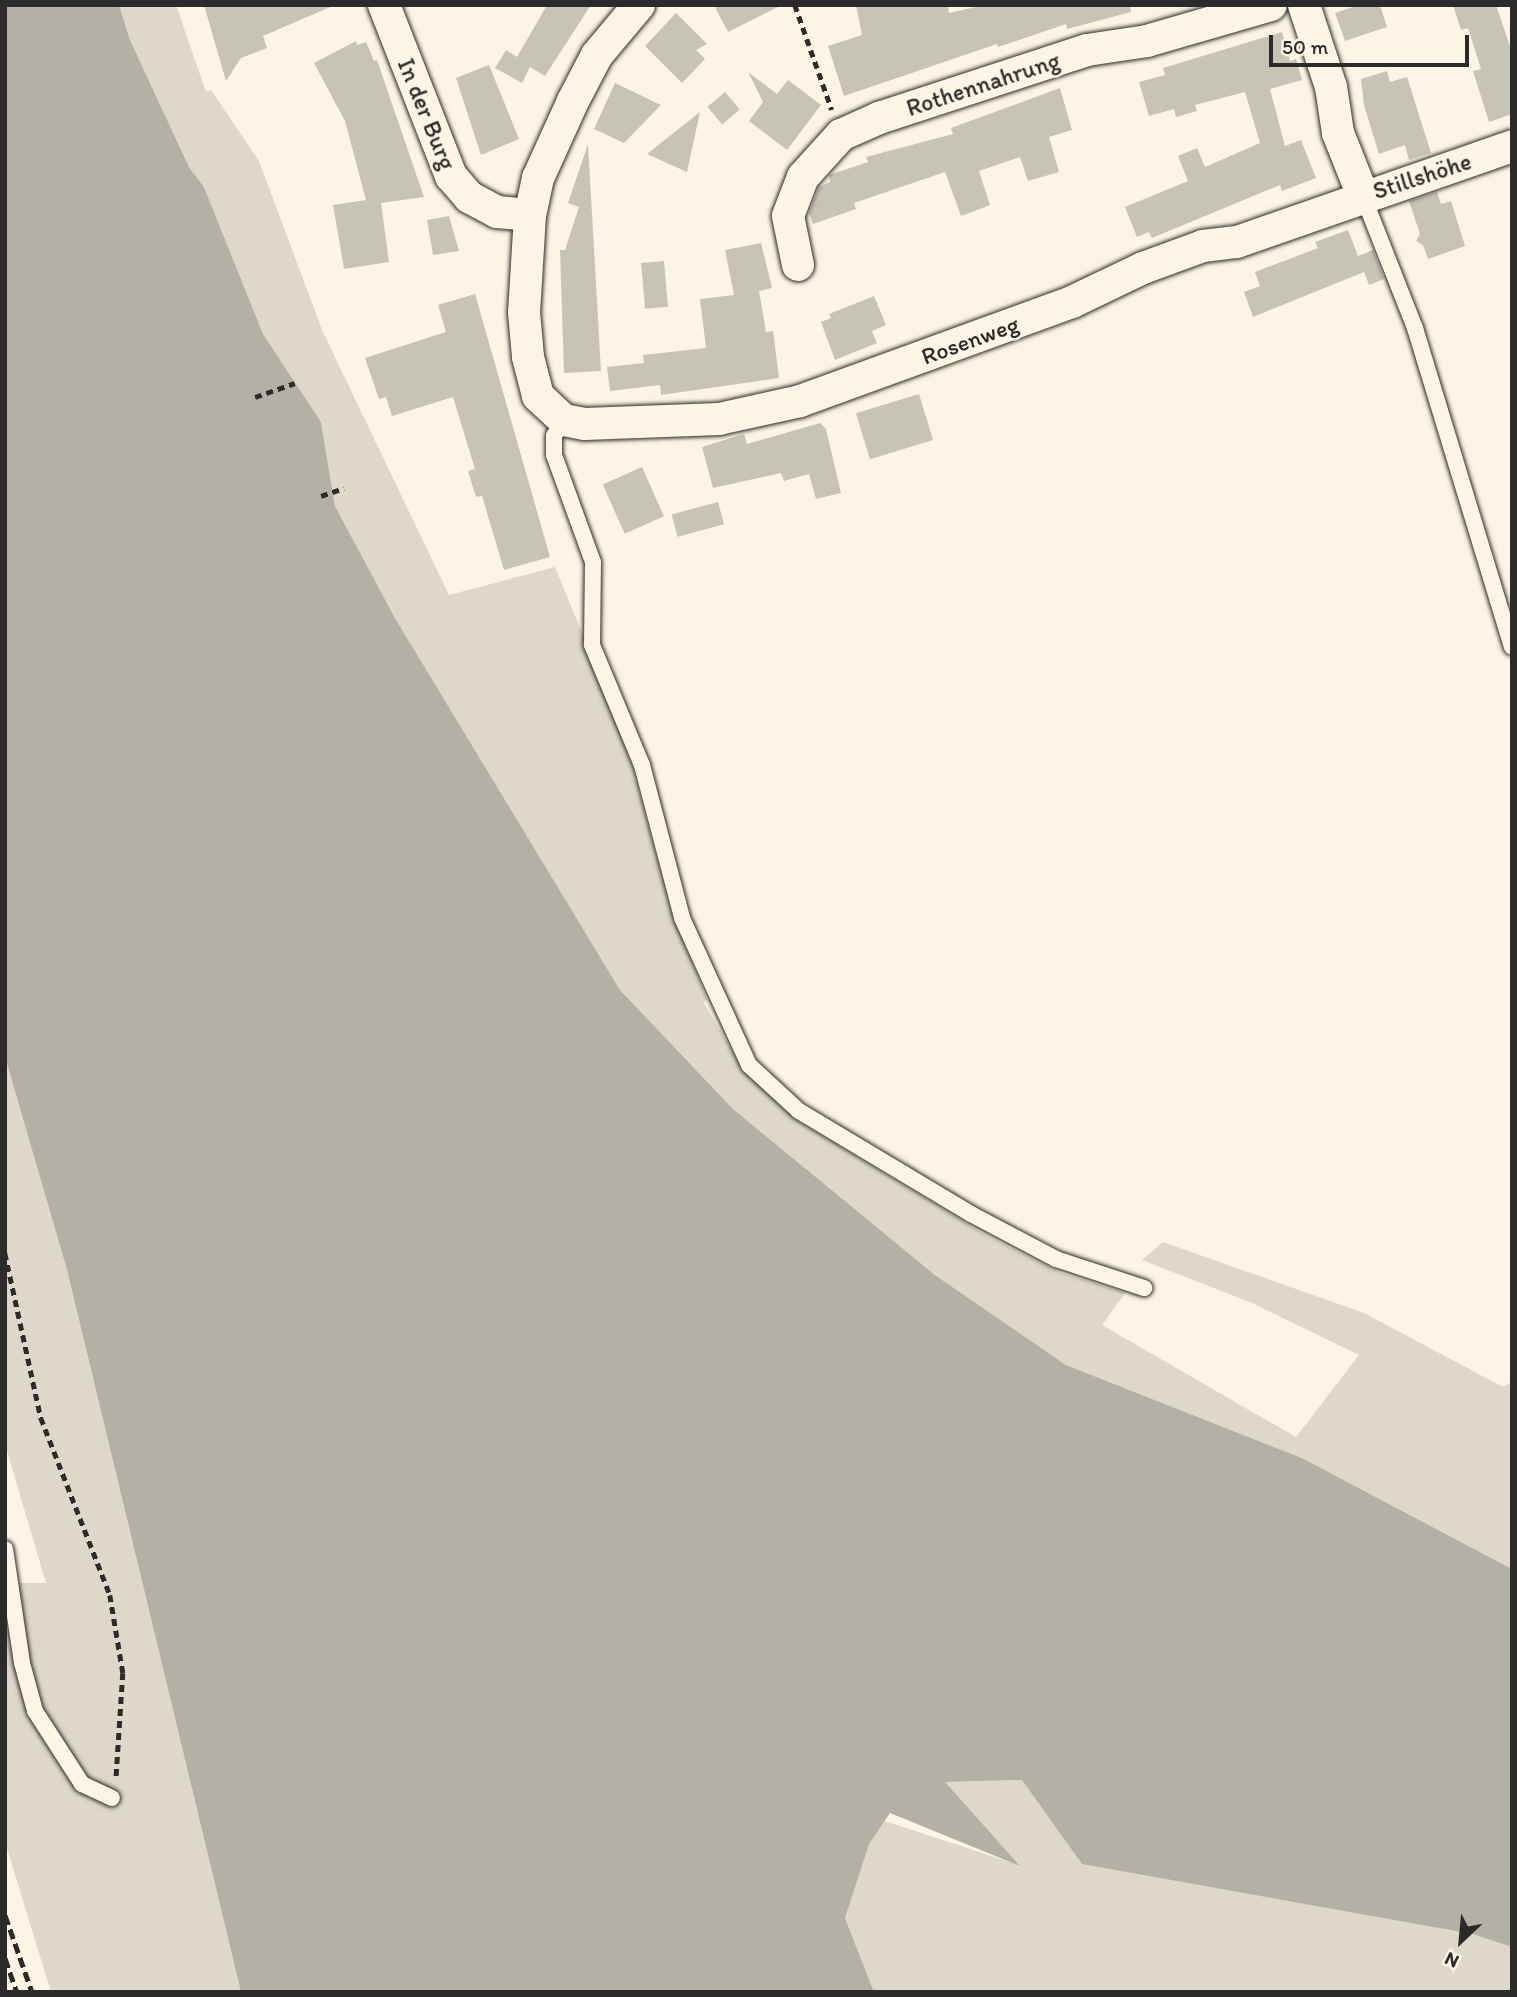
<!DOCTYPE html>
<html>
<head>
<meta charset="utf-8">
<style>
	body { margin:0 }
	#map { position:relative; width:1517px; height:1997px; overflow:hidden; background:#fcf5e5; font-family:Itim,sans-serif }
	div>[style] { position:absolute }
	.green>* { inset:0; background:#ded8ca }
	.water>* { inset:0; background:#b4b0a5 }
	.building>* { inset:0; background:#c8c3b7; transform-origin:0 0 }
	.path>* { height:4.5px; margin-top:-2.25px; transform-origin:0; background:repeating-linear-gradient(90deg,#2b2b2b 0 7px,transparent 0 12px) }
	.roads { filter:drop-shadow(0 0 2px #2b2b2b) drop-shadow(0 0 2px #2b2b2b) }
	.lane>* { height:16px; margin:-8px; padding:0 8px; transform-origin:8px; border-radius:8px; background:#fcf5e5 }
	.street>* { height:32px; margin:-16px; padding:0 16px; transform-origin:16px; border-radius:16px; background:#fcf5e5 }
	.rail>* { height:5px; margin-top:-2.5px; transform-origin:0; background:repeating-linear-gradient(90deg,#2b2b2b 0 10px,transparent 0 15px) }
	span { translate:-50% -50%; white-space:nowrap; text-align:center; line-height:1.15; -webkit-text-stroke:5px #fcf5e5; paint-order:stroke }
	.street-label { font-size:24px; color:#2b2b2b }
	.frame { position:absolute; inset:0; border:7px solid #2b2b2b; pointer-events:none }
	.north { position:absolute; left:1426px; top:1906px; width:70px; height:70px; -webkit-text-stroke:5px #fcf5e5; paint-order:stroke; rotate:206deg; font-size:19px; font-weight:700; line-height:28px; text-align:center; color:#2b2b2b }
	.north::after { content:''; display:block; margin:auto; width:24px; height:32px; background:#2b2b2b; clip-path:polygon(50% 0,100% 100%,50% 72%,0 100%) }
	.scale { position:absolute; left:1269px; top:35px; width:200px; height:32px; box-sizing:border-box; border:4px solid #2b2b2b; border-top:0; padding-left:9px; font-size:21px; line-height:24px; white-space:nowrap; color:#2b2b2b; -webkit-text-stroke:5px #fcf5e5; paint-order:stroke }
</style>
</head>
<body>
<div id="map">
	<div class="green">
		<i style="clip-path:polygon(119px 5px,176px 5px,206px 92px,211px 90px,259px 161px,322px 330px,449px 595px,555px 567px,625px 738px,670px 907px,707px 1000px,703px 1002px,742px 1067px,798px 1121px,987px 1236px,1058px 1272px,1125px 1293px,1102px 1325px,1296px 1437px,1359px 1355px,1252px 1303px,1142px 1260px,1163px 1242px,1364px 1313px,1503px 1387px,1512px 1382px,1512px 1569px,1302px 1458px,1066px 1365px,935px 1275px,733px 1109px,620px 990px,395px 618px,335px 506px,321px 422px,263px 334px,204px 187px,189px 167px,130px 40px)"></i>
		<i style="clip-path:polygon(5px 1057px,67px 1270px,241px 1992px,51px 1992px,5px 1842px,5px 1583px,46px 1583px,5px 1444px)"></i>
		<i style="clip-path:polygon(1022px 1780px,1512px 1925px,1512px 1992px,874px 1992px,845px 1918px,870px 1816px,1019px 1865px,944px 1782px)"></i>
	</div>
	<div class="water">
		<i style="clip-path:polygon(5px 5px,119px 5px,130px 40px,189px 167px,204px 187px,263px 334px,321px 422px,335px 506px,395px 618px,620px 990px,733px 1109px,935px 1275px,1066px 1365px,1302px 1458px,1512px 1569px,1512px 1947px,1473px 1934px,1082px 1864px,1022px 1780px,945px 1782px,1020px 1866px,890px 1813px,869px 1844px,845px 1918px,874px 1992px,241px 1992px,67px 1270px,5px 1057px)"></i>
	</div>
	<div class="building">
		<i style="clip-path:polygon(204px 5px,335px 5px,263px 36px,267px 48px,241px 58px,226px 81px)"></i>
		<i style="clip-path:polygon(547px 5px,591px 5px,545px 76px,530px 67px,522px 83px,495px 68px,506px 50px,517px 57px)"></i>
		<i style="clip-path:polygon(714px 5px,782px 5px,728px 32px)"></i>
		<i style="clip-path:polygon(856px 5px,948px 5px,949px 13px,985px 5px,1130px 5px,1131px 12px,1067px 29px,1066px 24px,998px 47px,997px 44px,844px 96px,828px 46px,862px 35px)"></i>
		<i style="clip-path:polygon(1359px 5px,1380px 5px,1387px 27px,1345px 41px,1335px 13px)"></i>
		<i style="clip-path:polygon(1453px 5px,1496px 5px,1512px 52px,1512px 114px,1489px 122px,1473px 71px,1481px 69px,1468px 28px,1461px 30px)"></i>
		<i style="clip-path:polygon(676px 13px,707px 44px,696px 50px,705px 59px,682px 83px,645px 46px)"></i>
		<i style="clip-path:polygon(1282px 32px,1290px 61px,1296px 59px,1302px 80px,1270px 89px,1285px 146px,1301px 140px,1316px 178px,1282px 191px,1280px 185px,1152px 238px,1149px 232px,1137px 237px,1125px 207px,1188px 181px,1178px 156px,1197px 148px,1205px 167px,1260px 143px,1245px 92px,1195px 105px,1197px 111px,1176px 117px,1174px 109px,1149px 116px,1139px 82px,1165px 75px,1163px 68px)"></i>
		<i style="clip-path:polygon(356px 41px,357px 45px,366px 42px,374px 61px,377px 60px,424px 197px,381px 203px,389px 262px,344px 269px,333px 205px,366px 200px,345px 121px,314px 63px)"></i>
		<i style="clip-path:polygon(489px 65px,519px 139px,481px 155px,456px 78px)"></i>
		<i style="clip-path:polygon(1387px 71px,1390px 82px,1407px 77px,1431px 153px,1409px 160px,1405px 145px,1379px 154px,1364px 105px,1361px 79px)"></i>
		<i style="clip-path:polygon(748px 72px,777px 94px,788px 80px,821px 105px,787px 150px,749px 121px,763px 102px)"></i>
		<i style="clip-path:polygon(615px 83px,661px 105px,624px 143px,594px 129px)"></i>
		<i style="clip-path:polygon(1060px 88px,1072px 130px,1049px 137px,1059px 172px,1028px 181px,1020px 157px,979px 171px,990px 205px,961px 216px,945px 172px,854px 203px,856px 209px,813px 224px,809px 213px,819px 187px,830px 182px,829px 175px,868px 162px,866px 157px,953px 134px,951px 128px)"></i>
		<i style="left:725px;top:92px;width:23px;height:23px;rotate:50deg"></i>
		<i style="clip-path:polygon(700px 112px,687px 172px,647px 154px)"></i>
		<i style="clip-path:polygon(588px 144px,601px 371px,564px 373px,560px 250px,565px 250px,579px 207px,568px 203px)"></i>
		<i style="clip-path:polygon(1437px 192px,1441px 204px,1451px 201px,1465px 246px,1428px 259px,1423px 245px,1416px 241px,1420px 234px,1409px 201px)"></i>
		<i style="clip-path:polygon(449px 216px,459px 251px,433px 255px,427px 220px)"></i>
		<i style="clip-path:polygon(1348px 230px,1358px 256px,1373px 250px,1384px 279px,1369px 285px,1364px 272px,1253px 317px,1244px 292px,1260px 286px,1255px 272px,1318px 248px,1315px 242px)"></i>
		<i style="clip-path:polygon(761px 243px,772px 288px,759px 291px,766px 332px,773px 331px,779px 378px,661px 395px,660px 385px,610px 391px,607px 367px,644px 363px,643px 355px,706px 348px,700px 299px,734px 295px,725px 250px)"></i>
		<i style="left:664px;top:261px;width:46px;height:23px;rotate:85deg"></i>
		<i style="clip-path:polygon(475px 294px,550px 557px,504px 570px,482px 496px,476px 497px,468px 471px,475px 469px,453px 397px,392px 416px,386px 397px,379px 399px,365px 358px,446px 332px,438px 305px)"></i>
		<i style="clip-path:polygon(874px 296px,886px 325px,872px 331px,877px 343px,835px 360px,821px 322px,831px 318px,829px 314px)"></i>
		<i style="left:919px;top:394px;width:48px;height:66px;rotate:73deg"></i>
		<i style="clip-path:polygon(820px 423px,826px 429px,841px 493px,816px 499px,809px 474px,784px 481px,781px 473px,713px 488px,702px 447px,744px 434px,747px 444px)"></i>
		<i style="left:642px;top:467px;width:54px;height:43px;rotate:66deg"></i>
		<i style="left:718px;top:502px;width:23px;height:48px;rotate:75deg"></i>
	</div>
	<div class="path">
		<i style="left:795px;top:5px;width:111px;rotate:70.6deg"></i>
		<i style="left:255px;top:397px;width:42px;rotate:-19.3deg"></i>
		<i style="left:321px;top:496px;width:24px;rotate:-19deg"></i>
		<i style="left:5px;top:1253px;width:169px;rotate:77.7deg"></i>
		<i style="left:41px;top:1418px;width:190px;rotate:68.7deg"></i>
		<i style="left:110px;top:1595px;width:79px;rotate:80.5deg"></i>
		<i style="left:123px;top:1673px;width:107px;rotate:93.7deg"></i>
	</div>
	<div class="roads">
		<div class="lane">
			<i style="left:1363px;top:196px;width:142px;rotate:68.5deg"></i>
			<i style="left:1415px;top:328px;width:333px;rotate:73.1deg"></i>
			<i style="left:564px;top:420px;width:19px;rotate:122deg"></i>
			<i style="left:554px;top:436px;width:19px;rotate:90deg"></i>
			<i style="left:554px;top:455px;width:114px;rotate:70deg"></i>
			<i style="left:593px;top:562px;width:83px;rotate:90.7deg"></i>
			<i style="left:592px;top:645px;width:130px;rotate:67.4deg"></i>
			<i style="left:642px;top:765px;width:158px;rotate:75.3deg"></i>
			<i style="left:682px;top:918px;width:162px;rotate:65.5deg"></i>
			<i style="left:749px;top:1065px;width:68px;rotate:42.6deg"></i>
			<i style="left:799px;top:1111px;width:200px;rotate:30.9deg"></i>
			<i style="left:971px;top:1214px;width:96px;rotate:27.9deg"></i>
			<i style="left:1056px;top:1259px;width:93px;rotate:18.2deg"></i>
			<i style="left:5px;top:1549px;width:115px;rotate:81.5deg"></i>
			<i style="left:22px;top:1663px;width:50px;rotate:74.8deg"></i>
			<i style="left:35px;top:1711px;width:87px;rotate:57.2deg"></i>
			<i style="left:82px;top:1784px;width:33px;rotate:25deg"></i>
		</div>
		<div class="street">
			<i style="left:384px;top:5px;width:184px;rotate:68.6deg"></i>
			<i style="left:451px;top:176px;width:28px;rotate:49deg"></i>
			<i style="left:469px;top:197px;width:32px;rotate:28deg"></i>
			<i style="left:497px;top:212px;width:33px;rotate:5deg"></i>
			<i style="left:639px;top:5px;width:65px;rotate:130deg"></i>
			<i style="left:597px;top:55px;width:52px;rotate:117.6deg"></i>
			<i style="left:573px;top:101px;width:85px;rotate:114.4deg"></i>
			<i style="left:538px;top:178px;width:38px;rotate:102deg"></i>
			<i style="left:530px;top:215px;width:97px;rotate:93.5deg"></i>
			<i style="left:524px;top:312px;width:45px;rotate:84.9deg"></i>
			<i style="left:528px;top:357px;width:40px;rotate:75.6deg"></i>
			<i style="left:538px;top:396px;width:35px;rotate:43deg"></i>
			<i style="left:564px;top:420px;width:21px;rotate:11deg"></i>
			<i style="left:585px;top:424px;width:134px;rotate:-2.1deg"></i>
			<i style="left:719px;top:419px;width:83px;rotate:-12.5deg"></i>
			<i style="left:800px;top:401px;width:289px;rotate:-20deg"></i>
			<i style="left:1072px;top:302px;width:79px;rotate:-25.6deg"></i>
			<i style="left:1143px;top:268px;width:64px;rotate:-20.1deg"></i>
			<i style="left:1203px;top:246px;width:34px;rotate:-7deg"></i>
			<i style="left:1237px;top:242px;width:291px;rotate:-19.2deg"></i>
			<i style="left:1304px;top:5px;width:86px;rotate:71.8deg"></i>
			<i style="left:1331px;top:87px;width:47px;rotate:81.3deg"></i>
			<i style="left:1338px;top:133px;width:68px;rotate:68.4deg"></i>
			<i style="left:798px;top:265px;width:50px;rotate:-101.5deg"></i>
			<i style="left:788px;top:216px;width:42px;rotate:-69deg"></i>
			<i style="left:803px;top:177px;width:57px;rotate:-47.9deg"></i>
			<i style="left:841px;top:135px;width:42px;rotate:-24.1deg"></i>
			<i style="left:879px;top:118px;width:219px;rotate:-18.1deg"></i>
			<i style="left:1087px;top:50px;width:61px;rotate:-8.5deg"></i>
			<i style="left:1147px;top:41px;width:129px;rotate:-16.2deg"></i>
		</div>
	</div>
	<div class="rail">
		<i style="left:5px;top:1915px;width:82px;rotate:70.7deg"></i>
		<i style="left:5px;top:1958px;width:36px;rotate:71deg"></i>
	</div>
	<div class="street-label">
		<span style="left:983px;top:84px;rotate:-18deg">Rothennahrung</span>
		<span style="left:427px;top:114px;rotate:68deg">In der Burg</span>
		<span style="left:1422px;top:176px;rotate:-18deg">Stillshöhe</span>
		<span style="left:970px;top:340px;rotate:-20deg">Rosenweg</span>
	</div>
	<div class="frame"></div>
	<div class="north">N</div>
	<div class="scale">50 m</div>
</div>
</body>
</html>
